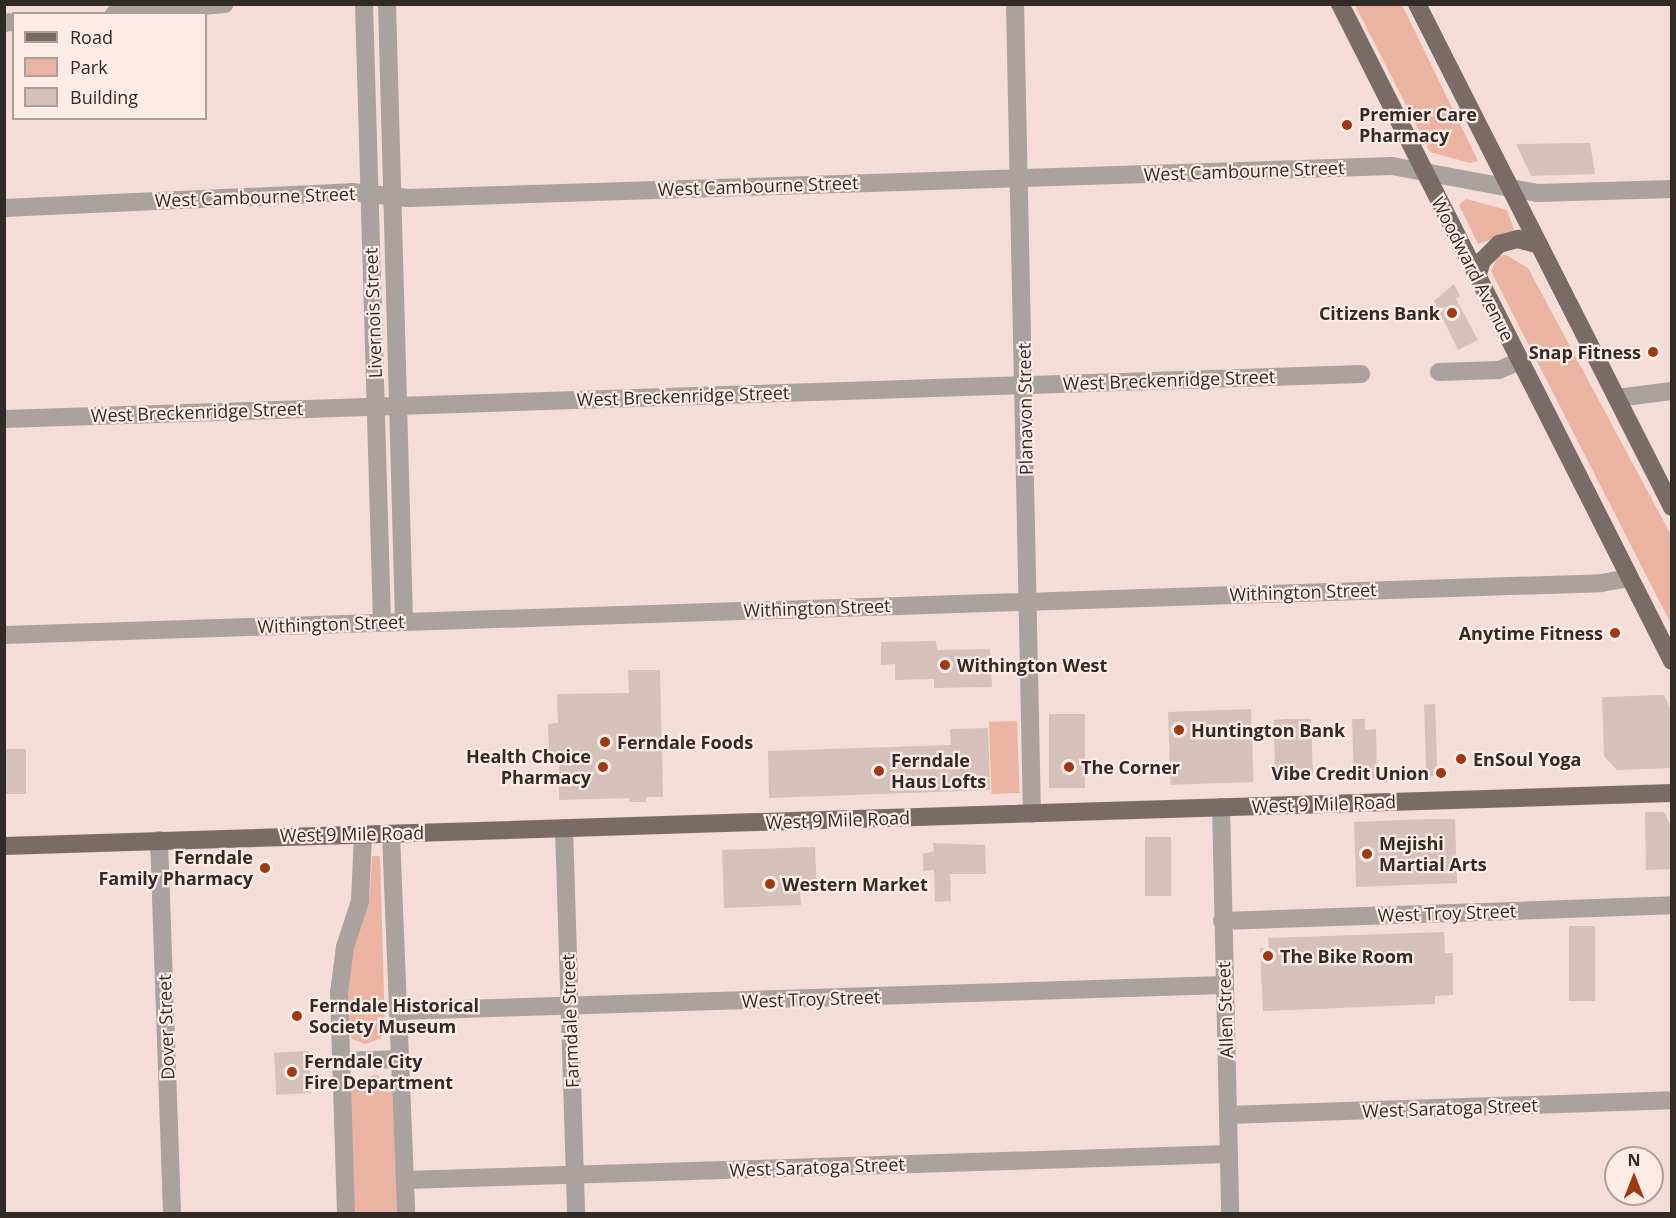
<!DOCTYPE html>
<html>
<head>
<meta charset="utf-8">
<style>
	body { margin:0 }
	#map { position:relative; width:1676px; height:1218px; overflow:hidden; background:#f3ddd6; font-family:"Open Sans",sans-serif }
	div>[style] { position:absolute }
	.green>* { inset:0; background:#ebb3a1; transform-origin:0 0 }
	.building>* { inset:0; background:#d5c0ba; transform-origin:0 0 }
	.minor>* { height:18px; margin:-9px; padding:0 9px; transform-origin:9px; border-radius:9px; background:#aba19e }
	.major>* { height:18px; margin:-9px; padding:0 9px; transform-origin:9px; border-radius:9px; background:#7b6b66 }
	.dots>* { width:16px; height:16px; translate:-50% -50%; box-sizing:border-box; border:3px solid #fdebe6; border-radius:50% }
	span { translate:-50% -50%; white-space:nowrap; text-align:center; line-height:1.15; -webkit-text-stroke:4.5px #fdebe6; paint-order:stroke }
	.poi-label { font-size:18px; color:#322a27; font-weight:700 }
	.left { translate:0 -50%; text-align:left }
	.right { translate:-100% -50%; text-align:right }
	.street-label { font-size:18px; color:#322a27 }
	.frame { position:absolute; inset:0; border:6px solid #322a27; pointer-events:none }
	.legend { position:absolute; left:12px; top:12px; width:195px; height:108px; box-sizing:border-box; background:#fdebe6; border:2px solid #ac9e9a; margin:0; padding:8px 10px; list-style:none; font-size:18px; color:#322a27 }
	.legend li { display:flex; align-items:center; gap:12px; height:30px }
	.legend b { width:30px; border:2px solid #ac9e9a }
	.north { position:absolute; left:1604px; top:1146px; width:60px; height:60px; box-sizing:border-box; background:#fdebe6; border:2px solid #ac9e9a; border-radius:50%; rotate:0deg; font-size:16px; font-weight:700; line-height:24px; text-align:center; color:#322a27 }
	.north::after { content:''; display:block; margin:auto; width:21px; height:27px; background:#9f3912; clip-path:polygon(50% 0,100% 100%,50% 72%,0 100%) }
</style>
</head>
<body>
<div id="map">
	<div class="green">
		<i style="clip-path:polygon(1355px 5px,1402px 5px,1478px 161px,1470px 163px,1430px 152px)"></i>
		<i style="clip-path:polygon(1466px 199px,1507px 210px,1515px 232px,1478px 244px,1459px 205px)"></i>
		<i style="clip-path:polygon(1506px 255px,1528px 268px,1671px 535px,1671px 624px,1491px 271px,1498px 256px)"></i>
		<i style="left:1017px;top:721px;width:72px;height:28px;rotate:88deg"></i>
		<i style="clip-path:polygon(372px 856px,380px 856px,385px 1028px,380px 1039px,365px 1044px,352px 1039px,348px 1030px,346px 991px,351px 957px,370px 893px)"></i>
		<i style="clip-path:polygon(377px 1075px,392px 1087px,398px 1213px,353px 1213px,349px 1095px,358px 1078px)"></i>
	</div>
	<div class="building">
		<i style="clip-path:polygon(1590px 143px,1595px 174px,1531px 176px,1516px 144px)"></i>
		<i style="clip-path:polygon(1454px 284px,1460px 296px,1456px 299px,1478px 340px,1458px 350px,1434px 301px)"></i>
		<i style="clip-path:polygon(936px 641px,937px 650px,990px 649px,992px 687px,934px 688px,934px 679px,895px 680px,895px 664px,881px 665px,881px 642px)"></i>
		<i style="clip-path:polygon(628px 670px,660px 670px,663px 797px,646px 797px,646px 802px,630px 802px,629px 798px,559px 800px,559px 760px,549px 760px,548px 724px,558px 723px,557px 694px,629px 693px)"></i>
		<i style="clip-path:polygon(1664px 695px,1671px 710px,1671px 768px,1617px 770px,1604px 756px,1602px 697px)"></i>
		<i style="left:1435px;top:704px;width:72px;height:11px;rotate:88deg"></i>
		<i style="left:1251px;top:709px;width:73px;height:83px;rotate:88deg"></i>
		<i style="left:1049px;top:714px;width:36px;height:74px"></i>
		<i style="clip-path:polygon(1286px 719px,1311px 719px,1313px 775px,1309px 780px,1275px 781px,1274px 720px)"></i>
		<i style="clip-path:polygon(1352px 719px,1365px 719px,1365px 730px,1376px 729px,1377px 778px,1354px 779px)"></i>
		<i style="clip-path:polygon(988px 728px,990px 790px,769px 798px,768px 751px,951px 745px,950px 729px)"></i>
		<i style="left:4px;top:749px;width:22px;height:45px"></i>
		<i style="clip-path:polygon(1645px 812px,1664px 812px,1671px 827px,1671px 869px,1646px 870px)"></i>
		<i style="clip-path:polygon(1426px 819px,1455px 819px,1457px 883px,1356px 887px,1354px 822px)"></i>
		<i style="left:1145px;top:837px;width:26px;height:59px"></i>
		<i style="clip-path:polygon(933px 843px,985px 845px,986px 874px,950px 874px,951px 901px,935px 902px,934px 870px,923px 871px,923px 854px,934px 851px)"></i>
		<i style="clip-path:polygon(815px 847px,817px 892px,800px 892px,801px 905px,724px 908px,722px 850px)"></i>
		<i style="left:1569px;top:926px;width:26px;height:75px"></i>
		<i style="clip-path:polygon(1444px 932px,1445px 953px,1453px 953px,1453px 995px,1435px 996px,1435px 1004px,1263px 1011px,1260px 948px,1269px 948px,1268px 938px)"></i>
		<i style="left:309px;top:1051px;width:42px;height:35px;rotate:87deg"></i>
	</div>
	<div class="minor">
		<i style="left:364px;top:4px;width:618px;rotate:88.33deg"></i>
		<i style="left:387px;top:4px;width:617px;rotate:88.42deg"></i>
		<i style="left:1015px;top:4px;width:810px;rotate:88.8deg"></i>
		<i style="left:114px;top:14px;width:111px;rotate:-5.1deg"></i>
		<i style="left:4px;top:23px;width:10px;rotate:-6deg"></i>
		<i style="left:4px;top:208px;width:348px;rotate:-2.6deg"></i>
		<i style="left:352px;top:192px;width:56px;rotate:6.1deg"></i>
		<i style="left:408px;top:198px;width:985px;rotate:-1.86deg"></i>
		<i style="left:1392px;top:166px;width:147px;rotate:10.5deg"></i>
		<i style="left:1537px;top:193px;width:135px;rotate:-1.7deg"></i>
		<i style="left:1439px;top:372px;width:60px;rotate:-1.9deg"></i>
		<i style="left:1499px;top:370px;width:23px;rotate:-23deg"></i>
		<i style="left:1617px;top:398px;width:55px;rotate:-7.3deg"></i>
		<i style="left:4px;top:419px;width:1358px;rotate:-1.9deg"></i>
		<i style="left:4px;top:635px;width:1598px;rotate:-1.86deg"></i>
		<i style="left:1601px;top:583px;width:28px;rotate:-10deg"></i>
		<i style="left:1221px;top:807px;width:407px;rotate:88.7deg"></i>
		<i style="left:564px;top:828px;width:386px;rotate:88.2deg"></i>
		<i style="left:391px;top:834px;width:380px;rotate:87.7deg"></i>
		<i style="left:159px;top:840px;width:374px;rotate:88deg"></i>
		<i style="left:1222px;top:921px;width:450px;rotate:-2deg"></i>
		<i style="left:398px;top:1011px;width:826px;rotate:-1.8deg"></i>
		<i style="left:341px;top:1061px;width:59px;rotate:-1.9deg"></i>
		<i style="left:1228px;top:1115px;width:444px;rotate:-1.9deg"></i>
		<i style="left:405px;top:1180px;width:824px;rotate:-1.81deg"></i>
		<i style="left:346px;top:1214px;width:221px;rotate:-91.8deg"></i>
		<i style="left:339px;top:993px;width:46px;rotate:-82.6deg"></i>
		<i style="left:345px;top:947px;width:48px;rotate:-71.9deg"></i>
		<i style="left:360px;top:901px;width:67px;rotate:-87.4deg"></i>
	</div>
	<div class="major">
		<i style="left:1340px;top:4px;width:736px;rotate:63.19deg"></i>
		<i style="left:1417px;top:4px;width:564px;rotate:63.12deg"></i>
		<i style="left:1477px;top:277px;width:17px;rotate:-73deg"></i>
		<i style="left:1482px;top:261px;width:24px;rotate:-45deg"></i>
		<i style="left:1499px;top:244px;width:20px;rotate:-15deg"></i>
		<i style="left:1518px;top:239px;width:18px;rotate:16deg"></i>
		<i style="left:4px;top:846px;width:1669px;rotate:-1.82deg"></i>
	</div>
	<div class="dots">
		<i style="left:1347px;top:125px;background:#9f3912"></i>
		<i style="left:1452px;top:313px;background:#9f3912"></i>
		<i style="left:1653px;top:352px;background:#9f3912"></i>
		<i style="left:1615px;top:633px;background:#9f3912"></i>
		<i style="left:945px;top:665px;background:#9f3912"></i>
		<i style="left:1179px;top:730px;background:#9f3912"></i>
		<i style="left:605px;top:742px;background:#9f3912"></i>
		<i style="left:1461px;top:759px;background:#9f3912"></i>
		<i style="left:603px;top:767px;background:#9f3912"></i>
		<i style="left:1069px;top:767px;background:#9f3912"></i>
		<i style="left:879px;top:771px;background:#9f3912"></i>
		<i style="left:1441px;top:773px;background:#9f3912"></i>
		<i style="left:1367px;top:854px;background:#9f3912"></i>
		<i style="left:265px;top:868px;background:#9f3912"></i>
		<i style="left:770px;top:884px;background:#9f3912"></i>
		<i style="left:1268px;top:956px;background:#9f3912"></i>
		<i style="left:297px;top:1016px;background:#9f3912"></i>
		<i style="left:292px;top:1072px;background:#9f3912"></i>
	</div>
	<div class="poi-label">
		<span class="left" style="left:1359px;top:125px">Premier Care<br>Pharmacy</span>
		<span class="right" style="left:1440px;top:313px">Citizens Bank</span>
		<span class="right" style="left:1641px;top:352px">Snap Fitness</span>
		<span class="right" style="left:1603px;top:633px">Anytime Fitness</span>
		<span class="left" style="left:957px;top:665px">Withington West</span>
		<span class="left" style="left:1191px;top:730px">Huntington Bank</span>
		<span class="left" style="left:617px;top:742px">Ferndale Foods</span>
		<span class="right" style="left:591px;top:767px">Health Choice<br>Pharmacy</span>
		<span class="left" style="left:1473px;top:759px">EnSoul Yoga</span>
		<span class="left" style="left:891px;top:771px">Ferndale<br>Haus Lofts</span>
		<span class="left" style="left:1081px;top:767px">The Corner</span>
		<span class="right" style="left:1429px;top:773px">Vibe Credit Union</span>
		<span class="left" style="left:1379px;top:854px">Mejishi<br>Martial Arts</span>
		<span class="right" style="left:253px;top:868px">Ferndale<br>Family Pharmacy</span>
		<span class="left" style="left:782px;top:884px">Western Market</span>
		<span class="left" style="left:1280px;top:956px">The Bike Room</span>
		<span class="left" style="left:309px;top:1016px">Ferndale Historical<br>Society Museum</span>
		<span class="left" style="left:304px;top:1072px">Ferndale City<br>Fire Department</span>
	</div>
	<div class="street-label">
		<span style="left:1244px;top:171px;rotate:-2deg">West Cambourne Street</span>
		<span style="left:758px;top:186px;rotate:-2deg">West Cambourne Street</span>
		<span style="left:255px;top:197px;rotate:-2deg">West Cambourne Street</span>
		<span style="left:1473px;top:269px;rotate:63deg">Woodward Avenue</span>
		<span style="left:373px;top:313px;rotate:-92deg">Livernois Street</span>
		<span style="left:1169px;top:380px;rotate:-2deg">West Breckenridge Street</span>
		<span style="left:683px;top:396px;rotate:-2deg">West Breckenridge Street</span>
		<span style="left:1025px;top:409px;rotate:-91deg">Planavon Street</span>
		<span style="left:197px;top:412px;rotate:-2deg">West Breckenridge Street</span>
		<span style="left:1303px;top:592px;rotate:-2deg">Withington Street</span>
		<span style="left:817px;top:608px;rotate:-2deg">Withington Street</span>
		<span style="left:331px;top:624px;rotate:-2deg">Withington Street</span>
		<span style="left:1324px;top:804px;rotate:-2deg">West 9 Mile Road</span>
		<span style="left:838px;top:820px;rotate:-2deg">West 9 Mile Road</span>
		<span style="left:352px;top:834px;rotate:-1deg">West 9 Mile Road</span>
		<span style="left:1447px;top:913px;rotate:-2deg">West Troy Street</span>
		<span style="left:811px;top:999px;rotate:-2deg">West Troy Street</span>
		<span style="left:1225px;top:1010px;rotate:-92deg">Allen Street</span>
		<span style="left:570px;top:1021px;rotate:-92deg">Farmdale Street</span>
		<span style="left:166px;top:1027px;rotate:-92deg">Dover Street</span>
		<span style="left:1450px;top:1108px;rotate:-2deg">West Saratoga Street</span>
		<span style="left:817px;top:1167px;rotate:-2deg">West Saratoga Street</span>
	</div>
	<div class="frame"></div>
	<ul class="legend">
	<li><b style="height:8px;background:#7b6b66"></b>Road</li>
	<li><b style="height:16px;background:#ebb3a1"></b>Park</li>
	<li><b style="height:16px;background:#d5c0ba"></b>Building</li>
	</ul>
	<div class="north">N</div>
</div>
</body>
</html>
